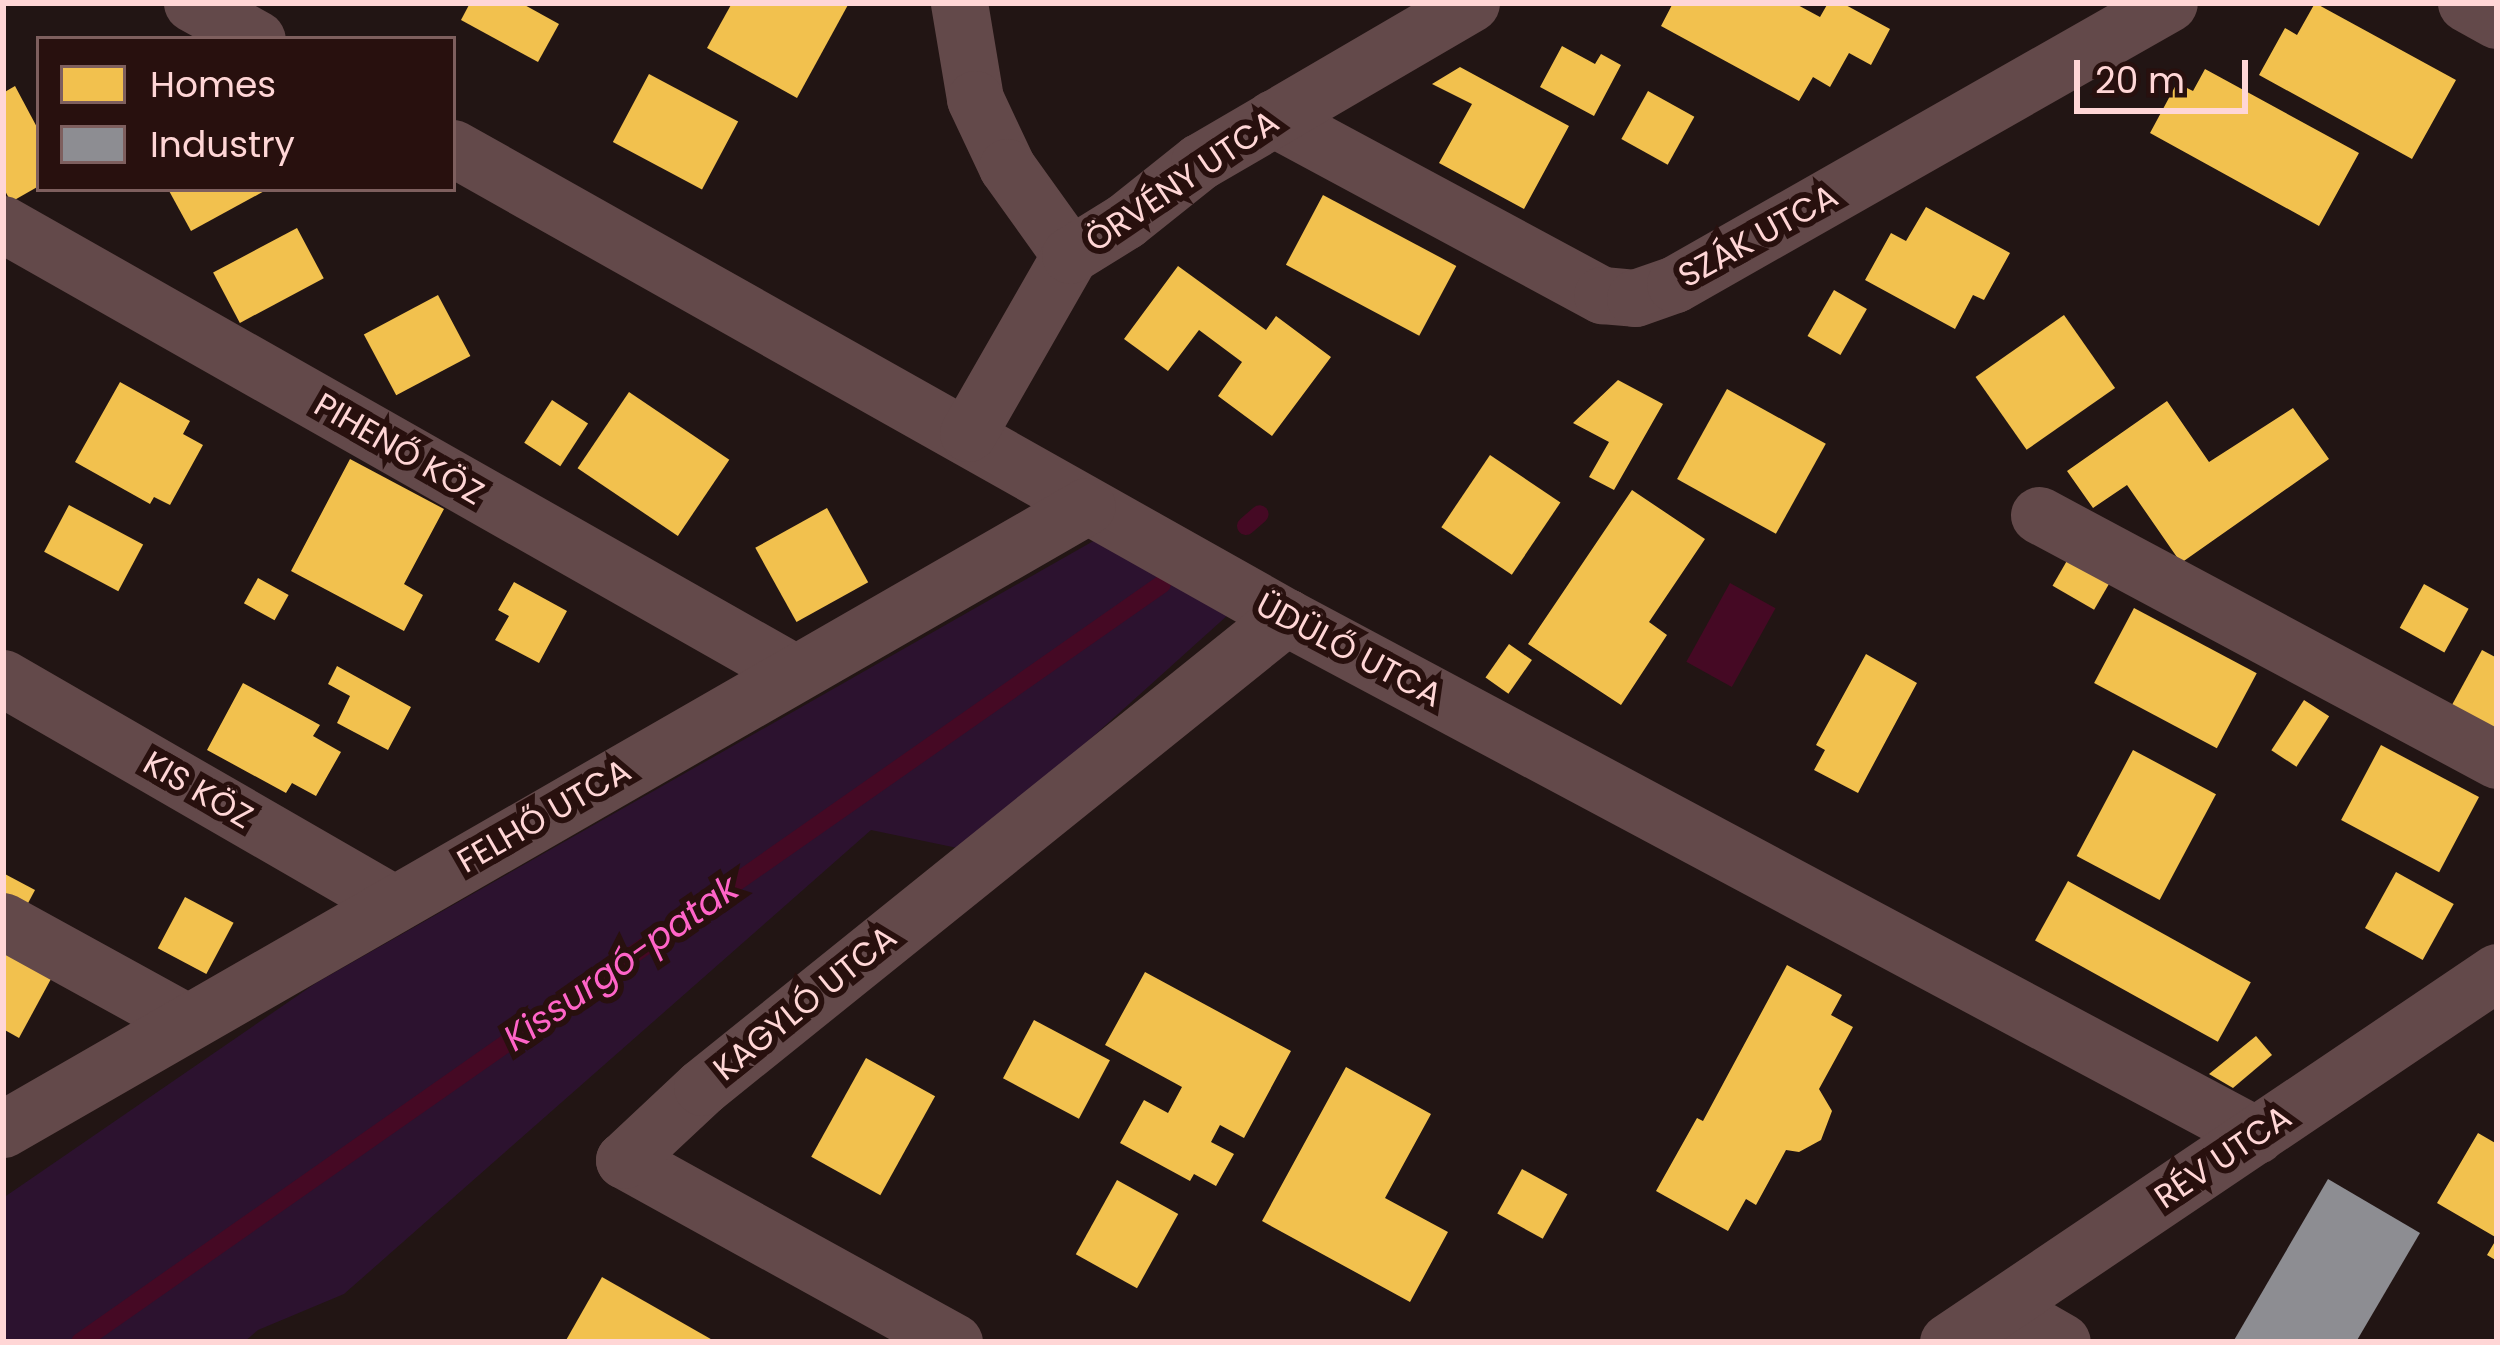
<!DOCTYPE html>
<html>
<head>
<meta charset="utf-8">
<style>
	body { margin:0 }
	#map { position:relative; width:2500px; height:1345px; overflow:hidden; background:#221514; font-family:Poppins,sans-serif }
	div>[style] { position:absolute }
	.green>* { inset:0; background:#2c122f }
	.water>* { inset:0; background:#450924; transform-origin:0 0 }
	.homes>* { inset:0; background:#f2c14e; transform-origin:0 0 }
	.industry>* { inset:0; background:#8d8d92 }
	.stream>* { height:18px; margin:-9px; padding:0 9px; transform-origin:9px; border-radius:9px; background:#450924 }
	.minor>* { height:57px; margin:-28.5px; padding:0 28.5px; transform-origin:28.5px; border-radius:28.5px; background:#63494a }
	span { translate:-50% -50%; white-space:nowrap; text-align:center; line-height:1.15; -webkit-text-stroke:12px #28100e; paint-order:stroke }
	.street-label { font-size:33px; color:#ffd6d6 }
	.water-label { font-size:36px; color:#ff64c8; font-style:italic }
	.frame { position:absolute; inset:0; border:6px solid #ffd6d6; pointer-events:none }
	.legend { position:absolute; left:36px; top:36px; width:420px; height:156px; box-sizing:border-box; background:#28100e; border:3px solid #7e5f5e; margin:0; padding:15px 21px; list-style:none; font-size:36px; color:#ffd6d6 }
	.legend li { display:flex; align-items:center; gap:24px; height:60px }
	.legend b { width:60px; border:3px solid #7e5f5e }
	.scale { position:absolute; left:2074px; top:60px; width:174px; height:54px; box-sizing:border-box; border:6px solid #ffd6d6; border-top:0; padding-left:15px; font-size:36px; line-height:42px; white-space:nowrap; color:#ffd6d6; -webkit-text-stroke:9px #28100e; paint-order:stroke }
</style>
</head>
<body>
<div id="map">
	<div class="green">
		<i style="clip-path:polygon(1118px 527px,1239px 605px,967px 850px,871px 830px,344px 1294px,258px 1330px,244px 1342px,3px 1342px,3px 1198px,316px 983px)"></i>
	</div>
	<div class="water">
		<i style="left:1730px;top:583px;width:52px;height:90px;rotate:29deg"></i>
	</div>
	<div class="homes">
		<i style="clip-path:polygon(470px 3px,521px 3px,559px 24px,538px 62px,461px 20px)"></i>
		<i style="clip-path:polygon(732px 3px,849px 3px,797px 98px,707px 48px)"></i>
		<i style="clip-path:polygon(1673px 3px,1794px 3px,1820px 17px,1828px 3px,1842px 3px,1890px 29px,1871px 65px,1849px 53px,1830px 87px,1813px 77px,1799px 101px,1661px 26px)"></i>
		<i style="clip-path:polygon(2315px 3px,2456px 80px,2412px 159px,2259px 75px,2285px 28px,2297px 35px)"></i>
		<i style="clip-path:polygon(1562px 46px,1595px 64px,1601px 54px,1621px 65px,1594px 116px,1540px 87px)"></i>
		<i style="clip-path:polygon(1460px 67px,1569px 126px,1524px 209px,1439px 163px,1472px 104px,1432px 84px)"></i>
		<i style="clip-path:polygon(2205px 69px,2359px 153px,2319px 226px,2150px 133px,2177px 83px,2193px 91px)"></i>
		<i style="left:649px;top:74px;width:101px;height:77px;rotate:28deg"></i>
		<i style="clip-path:polygon(15px 86px,39px 131px,39px 186px,11px 202px,3px 187px,3px 93px)"></i>
		<i style="left:1648px;top:91px;width:53px;height:55px;rotate:29deg"></i>
		<i style="clip-path:polygon(168px 189px,268px 189px,191px 231px)"></i>
		<i style="left:1323px;top:195px;width:151px;height:79px;rotate:28deg"></i>
		<i style="clip-path:polygon(1926px 207px,2010px 253px,1984px 300px,1973px 295px,1955px 329px,1865px 280px,1891px 233px,1906px 241px)"></i>
		<i style="left:297px;top:228px;width:57px;height:95px;rotate:62deg"></i>
		<i style="clip-path:polygon(1178px 266px,1266px 330px,1276px 316px,1331px 357px,1272px 436px,1218px 396px,1242px 362px,1199px 330px,1168px 371px,1124px 339px)"></i>
		<i style="left:1834px;top:290px;width:38px;height:53px;rotate:30deg"></i>
		<i style="left:438px;top:295px;width:69px;height:84px;rotate:62deg"></i>
		<i style="left:2064px;top:315px;width:89px;height:108px;rotate:55deg"></i>
		<i style="clip-path:polygon(1618px 380px,1663px 404px,1614px 490px,1589px 477px,1609px 442px,1573px 423px)"></i>
		<i style="clip-path:polygon(120px 382px,190px 421px,183px 434px,203px 445px,170px 505px,154px 497px,150px 504px,75px 462px)"></i>
		<i style="left:1727px;top:389px;width:113px;height:103px;rotate:29deg"></i>
		<i style="left:629px;top:392px;width:121px;height:92px;rotate:34deg"></i>
		<i style="left:552px;top:400px;width:43px;height:51px;rotate:33deg"></i>
		<i style="clip-path:polygon(2167px 401px,2209px 462px,2293px 408px,2329px 459px,2181px 563px,2127px 485px,2093px 508px,2067px 471px)"></i>
		<i style="left:1490px;top:455px;width:85px;height:87px;rotate:34deg"></i>
		<i style="clip-path:polygon(350px 459px,444px 509px,404px 584px,423px 595px,404px 631px,291px 571px)"></i>
		<i style="clip-path:polygon(1632px 490px,1705px 539px,1649px 622px,1667px 635px,1621px 705px,1528px 644px)"></i>
		<i style="left:69px;top:505px;width:84px;height:53px;rotate:28deg"></i>
		<i style="left:827px;top:508px;width:85px;height:82px;rotate:61deg"></i>
		<i style="left:2072px;top:552px;width:48px;height:39px;rotate:30deg"></i>
		<i style="left:258px;top:578px;width:35px;height:29px;rotate:29deg"></i>
		<i style="clip-path:polygon(514px 582px,567px 611px,539px 663px,495px 640px,509px 616px,498px 610px)"></i>
		<i style="left:2424px;top:584px;width:51px;height:50px;rotate:29deg"></i>
		<i style="left:2134px;top:608px;width:139px;height:85px;rotate:28deg"></i>
		<i style="left:1509px;top:644px;width:28px;height:41px;rotate:35deg"></i>
		<i style="clip-path:polygon(2482px 650px,2497px 658px,2497px 741px,2447px 714px)"></i>
		<i style="clip-path:polygon(1866px 654px,1917px 683px,1858px 793px,1814px 770px,1825px 750px,1816px 745px)"></i>
		<i style="clip-path:polygon(337px 666px,411px 707px,388px 750px,337px 723px,350px 696px,328px 684px)"></i>
		<i style="clip-path:polygon(243px 683px,320px 725px,313px 736px,341px 752px,316px 796px,292px 783px,286px 793px,207px 750px)"></i>
		<i style="left:2304px;top:700px;width:30px;height:60px;rotate:33deg"></i>
		<i style="left:2381px;top:745px;width:111px;height:85px;rotate:28deg"></i>
		<i style="left:2133px;top:750px;width:94px;height:120px;rotate:28deg"></i>
		<i style="left:2396px;top:872px;width:66px;height:64px;rotate:29deg"></i>
		<i style="clip-path:polygon(3px 873px,35px 890px,18px 922px,3px 913px)"></i>
		<i style="left:2068px;top:881px;width:209px;height:68px;rotate:29deg"></i>
		<i style="left:185px;top:897px;width:55px;height:58px;rotate:28deg"></i>
		<i style="clip-path:polygon(3px 936px,58px 966px,19px 1038px,3px 1029px)"></i>
		<i style="clip-path:polygon(1787px 965px,1842px 995px,1831px 1015px,1853px 1027px,1819px 1089px,1832px 1111px,1821px 1140px,1799px 1152px,1786px 1150px,1756px 1205px,1746px 1199px,1728px 1231px,1656px 1191px,1697px 1118px,1703px 1121px)"></i>
		<i style="clip-path:polygon(1145px 972px,1291px 1051px,1244px 1138px,1220px 1125px,1211px 1142px,1234px 1154px,1216px 1186px,1194px 1174px,1190px 1181px,1120px 1143px,1144px 1100px,1168px 1113px,1182px 1087px,1105px 1045px)"></i>
		<i style="left:1034px;top:1020px;width:86px;height:66px;rotate:28deg"></i>
		<i style="clip-path:polygon(2256px 1036px,2272px 1055px,2233px 1088px,2209px 1074px)"></i>
		<i style="left:866px;top:1058px;width:79px;height:113px;rotate:29deg"></i>
		<i style="clip-path:polygon(1346px 1067px,1431px 1114px,1385px 1198px,1448px 1232px,1410px 1302px,1262px 1221px)"></i>
		<i style="clip-path:polygon(2478px 1133px,2497px 1144px,2497px 1261px,2487px 1255px,2497px 1238px,2437px 1203px)"></i>
		<i style="left:1522px;top:1169px;width:52px;height:51px;rotate:29deg"></i>
		<i style="left:1117px;top:1180px;width:70px;height:85px;rotate:29deg"></i>
		<i style="clip-path:polygon(602px 1277px,716px 1342px,565px 1342px)"></i>
	</div>
	<div class="industry">
		<i style="clip-path:polygon(2328px 1179px,2420px 1233px,2356px 1342px,2233px 1342px)"></i>
	</div>
	<div class="stream">
		<i style="left:1246px;top:526px;width:18px;rotate:-41deg"></i>
		<i style="left:80px;top:1342px;width:1321px;rotate:-35.01deg"></i>
	</div>
	<div class="minor">
		<i style="left:192px;top:3px;width:74px;rotate:29deg"></i>
		<i style="left:959px;top:3px;width:97px;rotate:80.5deg"></i>
		<i style="left:975px;top:99px;width:75px;rotate:64.8deg"></i>
		<i style="left:1007px;top:167px;width:108px;rotate:54.4deg"></i>
		<i style="left:2466px;top:3px;width:35px;rotate:29deg"></i>
		<i style="left:1273px;top:118px;width:374px;rotate:28.3deg"></i>
		<i style="left:1602px;top:295px;width:33px;rotate:5deg"></i>
		<i style="left:1635px;top:298px;width:42px;rotate:-19.3deg"></i>
		<i style="left:1675px;top:284px;width:568px;rotate:-29.63deg"></i>
		<i style="left:453px;top:148px;width:956px;rotate:29.38deg"></i>
		<i style="left:1286px;top:617px;width:1100px;rotate:28.1deg"></i>
		<i style="left:3px;top:224px;width:910px;rotate:29.55deg"></i>
		<i style="left:968px;top:433px;width:205px;rotate:-60.2deg"></i>
		<i style="left:1070px;top:255px;width:65px;rotate:-31.7deg"></i>
		<i style="left:1125px;top:221px;width:95px;rotate:-38.6deg"></i>
		<i style="left:1199px;top:162px;width:315px;rotate:-30.3deg"></i>
		<i style="left:2039px;top:515px;width:519px;rotate:28.14deg"></i>
		<i style="left:3px;top:678px;width:450px;rotate:30deg"></i>
		<i style="left:3px;top:921px;width:208px;rotate:28.8deg"></i>
		<i style="left:3px;top:1129px;width:1250px;rotate:-29.89deg"></i>
		<i style="left:2001px;top:1307px;width:70px;rotate:29.8deg"></i>
		<i style="left:954px;top:1342px;width:377px;rotate:-151.1deg"></i>
		<i style="left:624px;top:1160px;width:107px;rotate:-43.1deg"></i>
		<i style="left:702px;top:1087px;width:750px;rotate:-38.83deg"></i>
		<i style="left:1948px;top:1342px;width:662px;rotate:-33.98deg"></i>
	</div>
	<div class="street-label">
		<span style="left:1182px;top:181px;rotate:-34deg">ÖRVÉNY UTCA</span>
		<span style="left:1758px;top:236px;rotate:-29deg">SZÁK UTCA</span>
		<span style="left:399px;top:449px;rotate:30deg">PIHENŐ KÖZ</span>
		<span style="left:1349px;top:650px;rotate:28deg">ÜDÜLŐ UTCA</span>
		<span style="left:198px;top:790px;rotate:30deg">KIS KÖZ</span>
		<span style="left:544px;top:816px;rotate:-30deg">FELHŐ UTCA</span>
		<span style="left:805px;top:1003px;rotate:-39deg">KAGYLÓ UTCA</span>
		<span style="left:2223px;top:1157px;rotate:-34deg">RÉV UTCA</span>
	</div>
	<div class="water-label">
		<span style="left:621px;top:963px;rotate:-35deg">Kissurgó-patak</span>
	</div>
	<div class="frame"></div>
	<ul class="legend">
	<li><b style="height:33px;background:#f2c14e"></b>Homes</li>
	<li><b style="height:33px;background:#8d8d92"></b>Industry</li>
	</ul>
	<div class="scale">20 m</div>
</div>
</body>
</html>
